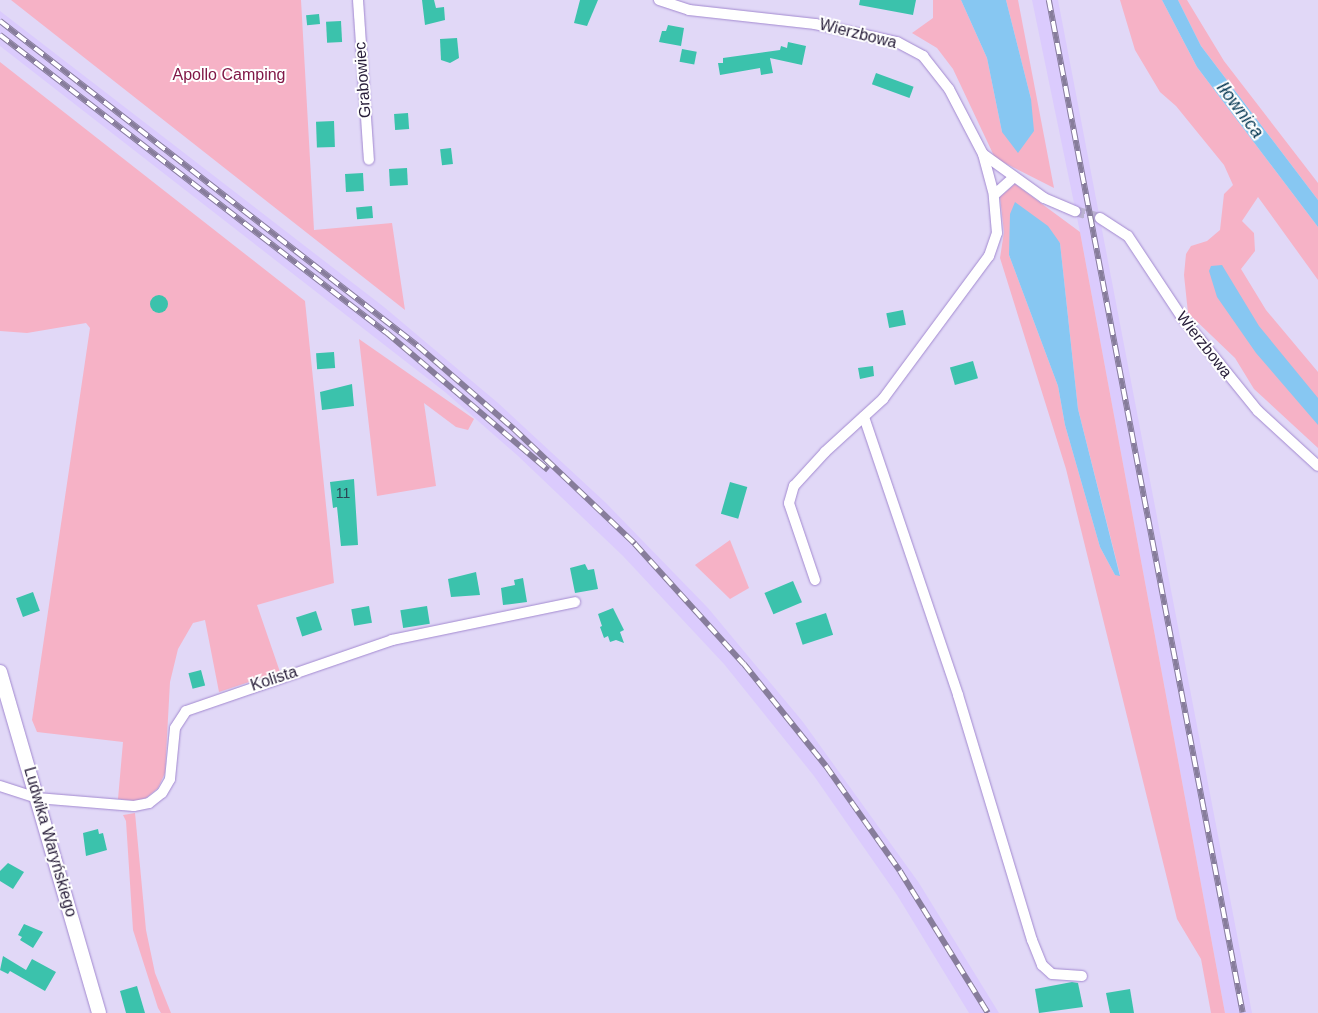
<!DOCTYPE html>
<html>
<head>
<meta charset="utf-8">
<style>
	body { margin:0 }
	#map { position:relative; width:1318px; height:1013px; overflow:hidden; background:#e1d8f7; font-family:Helvetica,sans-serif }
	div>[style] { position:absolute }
	.built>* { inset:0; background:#dbcbfd }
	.green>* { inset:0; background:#f6b2c6 }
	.water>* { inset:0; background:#87c7f2 }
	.building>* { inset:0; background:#3bc2ac; transform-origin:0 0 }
	.round { border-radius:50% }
	.street-tunnel>* { height:10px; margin-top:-5px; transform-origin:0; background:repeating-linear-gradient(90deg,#bcb3d1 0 10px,transparent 0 15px) }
	.roads { filter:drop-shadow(0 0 1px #a289d0) drop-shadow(0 0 1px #a289d0) }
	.street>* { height:10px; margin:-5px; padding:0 5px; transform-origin:5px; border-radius:5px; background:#fff }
	.secondary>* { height:14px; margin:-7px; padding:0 7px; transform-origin:7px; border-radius:7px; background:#fff }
	.rail>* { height:5.5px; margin-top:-2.75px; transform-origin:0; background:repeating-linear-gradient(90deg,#fff 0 11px,#877d9b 0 22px); box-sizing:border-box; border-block:1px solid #877d9b }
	span { translate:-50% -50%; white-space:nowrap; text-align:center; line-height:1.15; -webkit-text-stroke:4px #fff; paint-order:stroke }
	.number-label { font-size:14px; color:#2c4656 }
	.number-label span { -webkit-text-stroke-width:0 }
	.street-label { font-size:16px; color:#271d39 }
	.park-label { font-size:16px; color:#801847 }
	.water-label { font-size:18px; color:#003450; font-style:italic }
</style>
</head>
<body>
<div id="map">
	<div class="built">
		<i style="clip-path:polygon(1032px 0,1058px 0,1252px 1013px,1225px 1013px,1080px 232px)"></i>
		<i style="clip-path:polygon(0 11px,384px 307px,498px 403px,606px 503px,708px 608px,803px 722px,919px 883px,999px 1013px,969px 1013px,897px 895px,814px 776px,724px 664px,623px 556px,517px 455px,445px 392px,0 46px)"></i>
	</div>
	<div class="green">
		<i style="clip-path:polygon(11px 0,301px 0,314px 230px,392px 223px,405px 310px)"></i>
		<i style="clip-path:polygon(933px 0,961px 0,987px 58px,1002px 132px,1031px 99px,1006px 0,1018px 0,1054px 188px,995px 158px,953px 69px,937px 48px,912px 33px,933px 18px)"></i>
		<i style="clip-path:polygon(1120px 0,1162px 0,1197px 67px,1318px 227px,1318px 280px,1258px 197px,1242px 221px,1254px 233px,1255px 251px,1241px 269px,1266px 310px,1318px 372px,1318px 448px,1254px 389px,1235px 358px,1188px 313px,1184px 275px,1186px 254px,1191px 246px,1207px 241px,1220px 230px,1224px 194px,1233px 185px,1224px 165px,1176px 106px,1160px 92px,1135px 50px)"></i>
		<i style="clip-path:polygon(1178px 0,1187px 0,1224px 61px,1318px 183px,1318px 200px,1201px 46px)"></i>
		<i style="clip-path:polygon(0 62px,305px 301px,334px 583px,257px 605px,280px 672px,219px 692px,205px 620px,193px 623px,178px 649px,170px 682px,165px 773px,158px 788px,146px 798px,134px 801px,118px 799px,123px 742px,37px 732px,32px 720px,90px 328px,86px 323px,27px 333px,0 331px)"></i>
		<i style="clip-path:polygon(evenodd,1015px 184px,1080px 232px,1225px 1013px,1211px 1013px,1201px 959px,1177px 919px,1066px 469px,1000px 258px,1004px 232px,1000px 197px,1015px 184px,1028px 212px,1060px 243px,1078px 409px,1120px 575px,1115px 575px,1100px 547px,1065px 425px,1058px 386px,1009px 255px,1028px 212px)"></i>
		<i style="clip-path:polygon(359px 339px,474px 419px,468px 430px,456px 427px,424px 403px,436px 486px,377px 496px)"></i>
		<i style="clip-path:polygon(730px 540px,749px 588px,730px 599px,695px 565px)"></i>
		<i style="clip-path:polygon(135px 813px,146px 930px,155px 973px,171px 1013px,161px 1013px,158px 1008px,133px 930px,126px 821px,123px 815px)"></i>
	</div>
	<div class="water">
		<i style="clip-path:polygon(961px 0,1006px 0,1031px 99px,1034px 131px,1018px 153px,1002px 132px,987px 58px)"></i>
		<i style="clip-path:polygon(1162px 0,1178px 0,1201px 46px,1318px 200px,1318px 227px,1197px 67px)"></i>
		<i style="clip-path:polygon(1015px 202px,1048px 226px,1060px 243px,1078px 409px,1120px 576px,1115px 575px,1100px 547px,1065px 425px,1058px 386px,1009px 255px,1010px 214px)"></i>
		<i style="clip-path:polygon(1222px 265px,1259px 326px,1318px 398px,1318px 425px,1256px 353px,1217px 297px,1209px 271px,1211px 266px)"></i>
	</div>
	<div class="building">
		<i style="clip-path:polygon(422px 0,434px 0,436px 8px,444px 7px,445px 20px,425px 25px)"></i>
		<i style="clip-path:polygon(580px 0,598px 0,587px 26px,574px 23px)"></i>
		<i style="clip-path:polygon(860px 0,916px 0,913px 15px,859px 5px)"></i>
		<i style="left:319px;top:14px;width:10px;height:13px;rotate:84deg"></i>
		<i style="left:341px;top:21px;width:21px;height:15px;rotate:87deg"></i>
		<i style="clip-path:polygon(668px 25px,684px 28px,681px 46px,659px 42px,662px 31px,666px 31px)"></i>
		<i style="clip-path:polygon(457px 38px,459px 58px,450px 63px,441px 60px,440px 39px)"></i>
		<i style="clip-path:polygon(788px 42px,806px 46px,802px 65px,770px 58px,773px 73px,761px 75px,760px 68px,720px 75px,718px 63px,723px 63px,723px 58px,780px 50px,781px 46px,787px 48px)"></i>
		<i style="left:682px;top:49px;width:15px;height:13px;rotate:11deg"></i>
		<i style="left:876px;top:73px;width:40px;height:12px;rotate:20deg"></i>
		<i style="left:408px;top:113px;width:16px;height:14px;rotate:86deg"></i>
		<i style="left:334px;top:121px;width:26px;height:18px;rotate:88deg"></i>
		<i style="left:451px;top:148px;width:16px;height:11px;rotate:83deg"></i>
		<i style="left:407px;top:168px;width:17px;height:18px;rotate:87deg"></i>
		<i style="left:363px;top:173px;width:18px;height:18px;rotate:87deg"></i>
		<i style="left:372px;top:206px;width:12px;height:16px;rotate:85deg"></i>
		<i class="round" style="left:150px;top:295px;width:18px;height:18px"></i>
		<i style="left:903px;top:310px;width:15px;height:17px;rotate:79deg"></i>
		<i style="left:334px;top:352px;width:16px;height:18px;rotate:86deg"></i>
		<i style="left:973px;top:361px;width:18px;height:24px;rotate:74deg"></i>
		<i style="clip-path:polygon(873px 366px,874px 376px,860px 379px,858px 368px)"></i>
		<i style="clip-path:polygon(352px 384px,354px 406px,322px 410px,320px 392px)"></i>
		<i style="clip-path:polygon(354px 479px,358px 545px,341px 546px,337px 507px,333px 508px,330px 482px)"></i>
		<i style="left:730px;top:482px;width:18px;height:33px;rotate:16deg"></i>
		<i style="clip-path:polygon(585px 564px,588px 570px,594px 569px,598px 589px,575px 593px,570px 568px)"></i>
		<i style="clip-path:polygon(476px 572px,480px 595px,451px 597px,448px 579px)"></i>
		<i style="clip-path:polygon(523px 578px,527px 602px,503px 605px,501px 588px,515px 585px,514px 580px)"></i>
		<i style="left:793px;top:581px;width:23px;height:31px;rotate:67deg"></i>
		<i style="left:33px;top:592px;width:20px;height:18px;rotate:70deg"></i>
		<i style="left:369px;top:606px;width:17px;height:18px;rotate:80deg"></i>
		<i style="left:427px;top:606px;width:18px;height:27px;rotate:81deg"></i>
		<i style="clip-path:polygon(613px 608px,624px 630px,620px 632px,624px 643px,616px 640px,610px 642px,608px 636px,604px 638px,600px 627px,602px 626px,598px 614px)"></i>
		<i style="left:316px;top:611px;width:20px;height:21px;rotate:72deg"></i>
		<i style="left:826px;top:613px;width:23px;height:32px;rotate:72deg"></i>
		<i style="left:201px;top:670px;width:16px;height:13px;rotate:75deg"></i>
		<i style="clip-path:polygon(98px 829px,99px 834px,103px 833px,107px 850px,86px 856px,83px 833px)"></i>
		<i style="clip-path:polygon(8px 863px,24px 872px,13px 889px,0 881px,0 871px)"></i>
		<i style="clip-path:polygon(24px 924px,43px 932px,33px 948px,20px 940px,22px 937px,18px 935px)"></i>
		<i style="clip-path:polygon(3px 956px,26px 970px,32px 959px,56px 972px,45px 991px,10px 971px,8px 974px,0 970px)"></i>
		<i style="clip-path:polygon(1072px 982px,1078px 983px,1083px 1007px,1039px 1013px,1035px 989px)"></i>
		<i style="clip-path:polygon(137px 986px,145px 1013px,126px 1013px,120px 991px)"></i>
		<i style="clip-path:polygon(1130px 989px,1134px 1013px,1110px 1013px,1106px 993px)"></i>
	</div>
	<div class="street-tunnel">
		<i style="left:1075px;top:211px;width:26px;rotate:16deg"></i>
	</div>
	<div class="roads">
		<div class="street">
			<i style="left:358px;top:0;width:160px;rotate:86.1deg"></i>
			<i style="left:659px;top:0;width:32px;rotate:18deg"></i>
			<i style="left:689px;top:10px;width:127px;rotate:6.3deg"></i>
			<i style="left:815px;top:24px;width:84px;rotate:12.4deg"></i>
			<i style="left:897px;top:42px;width:30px;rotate:28deg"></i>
			<i style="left:923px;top:56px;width:42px;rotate:51.8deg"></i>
			<i style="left:949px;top:89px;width:73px;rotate:62.4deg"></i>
			<i style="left:983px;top:154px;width:75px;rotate:35.8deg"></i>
			<i style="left:1044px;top:198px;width:34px;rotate:23deg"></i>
			<i style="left:994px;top:195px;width:27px;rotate:-42deg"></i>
			<i style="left:1100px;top:218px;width:33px;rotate:33deg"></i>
			<i style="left:1128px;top:236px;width:96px;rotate:56.5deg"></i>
			<i style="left:1181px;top:316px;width:122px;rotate:51deg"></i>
			<i style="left:1258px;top:411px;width:81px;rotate:42.5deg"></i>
			<i style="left:864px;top:417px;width:293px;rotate:71.3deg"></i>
			<i style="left:958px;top:695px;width:256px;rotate:73.2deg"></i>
			<i style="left:1032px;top:940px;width:27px;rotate:68deg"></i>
			<i style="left:1042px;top:965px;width:13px;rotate:42deg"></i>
			<i style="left:1052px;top:974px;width:30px;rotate:4deg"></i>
			<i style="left:815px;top:580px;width:81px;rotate:-108.7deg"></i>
			<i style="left:789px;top:503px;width:18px;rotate:-74deg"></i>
			<i style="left:794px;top:486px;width:46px;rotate:-47.6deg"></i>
			<i style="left:825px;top:452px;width:79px;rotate:-42.4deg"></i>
			<i style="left:883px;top:399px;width:178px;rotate:-53.5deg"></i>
			<i style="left:989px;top:256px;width:24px;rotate:-71deg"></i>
			<i style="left:997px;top:233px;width:38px;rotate:-95deg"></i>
			<i style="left:994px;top:195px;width:42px;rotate:-105deg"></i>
			<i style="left:0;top:786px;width:39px;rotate:18deg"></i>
			<i style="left:37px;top:798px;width:97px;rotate:4.7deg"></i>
			<i style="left:134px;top:806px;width:15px;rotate:-11deg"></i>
			<i style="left:149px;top:803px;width:16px;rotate:-38deg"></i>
			<i style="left:162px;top:793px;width:16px;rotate:-60deg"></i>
			<i style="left:170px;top:779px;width:51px;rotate:-84.4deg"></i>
			<i style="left:175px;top:728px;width:20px;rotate:-57deg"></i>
			<i style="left:186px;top:711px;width:218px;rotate:-19deg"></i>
			<i style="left:392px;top:640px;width:187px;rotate:-11.7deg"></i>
		</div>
		<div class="secondary">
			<i style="left:0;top:672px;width:355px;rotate:73.8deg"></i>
		</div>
	</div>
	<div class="rail">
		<i style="left:1049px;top:0;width:1031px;rotate:79.16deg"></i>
		<i style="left:0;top:21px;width:529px;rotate:37.87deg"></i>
		<i style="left:418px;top:346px;width:127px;rotate:40.8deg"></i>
		<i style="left:514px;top:429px;width:167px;rotate:43.5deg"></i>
		<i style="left:635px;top:544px;width:162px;rotate:47.8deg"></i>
		<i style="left:744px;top:664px;width:131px;rotate:51.2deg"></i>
		<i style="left:826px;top:766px;width:128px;rotate:54.8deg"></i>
		<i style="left:900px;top:871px;width:167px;rotate:58.2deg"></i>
		<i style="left:0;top:35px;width:487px;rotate:37.6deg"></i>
		<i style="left:386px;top:332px;width:213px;rotate:40.4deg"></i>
	</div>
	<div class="number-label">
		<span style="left:343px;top:493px">11</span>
	</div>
	<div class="street-label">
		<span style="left:858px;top:34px;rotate:14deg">Wierzbowa</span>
		<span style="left:363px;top:80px;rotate:-94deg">Grabowiec</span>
		<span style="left:1204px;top:345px;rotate:52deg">Wierzbowa</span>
		<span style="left:274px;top:679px;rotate:-18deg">Kolista</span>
		<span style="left:50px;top:842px;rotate:74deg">Ludwika Waryńskiego</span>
	</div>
	<div class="park-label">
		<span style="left:229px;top:75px">Apollo Camping</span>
	</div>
	<div class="water-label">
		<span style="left:1240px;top:110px;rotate:53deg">Iłownica</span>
	</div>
</div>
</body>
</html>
